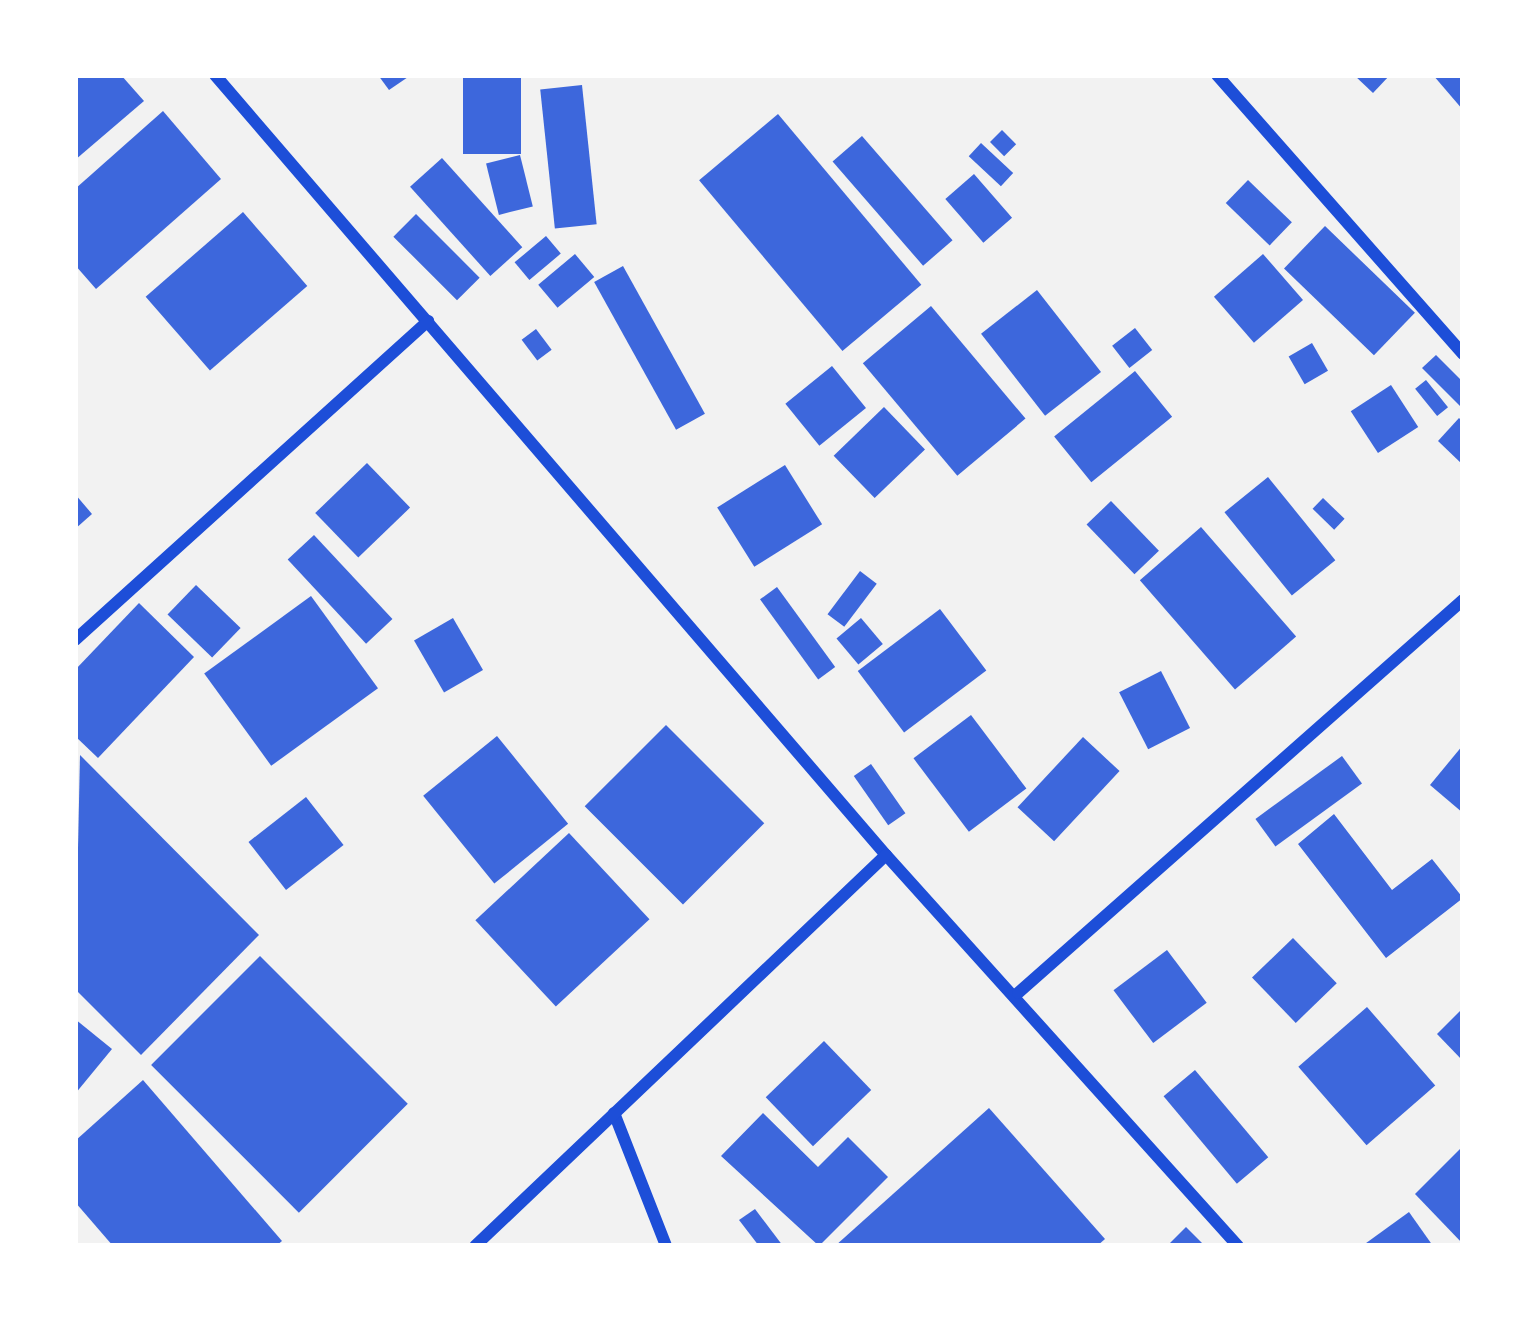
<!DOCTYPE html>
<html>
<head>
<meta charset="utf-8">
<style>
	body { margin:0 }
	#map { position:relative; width:1538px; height:1321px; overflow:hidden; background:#f2f2f2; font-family:Inter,sans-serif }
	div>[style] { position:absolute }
	.building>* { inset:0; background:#3d67dc; transform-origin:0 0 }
	.minor>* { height:12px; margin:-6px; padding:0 6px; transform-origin:6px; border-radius:6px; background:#1d4ed8 }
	span { translate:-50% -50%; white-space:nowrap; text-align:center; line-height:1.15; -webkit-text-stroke:9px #fff; paint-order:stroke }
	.frame { position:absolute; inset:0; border:78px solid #fff; pointer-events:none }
</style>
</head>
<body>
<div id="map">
	<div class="building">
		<i style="clip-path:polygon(75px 75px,121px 75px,144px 101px,75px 160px)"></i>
		<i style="clip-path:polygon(378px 75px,411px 75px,389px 90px)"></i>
		<i style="left:463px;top:75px;width:58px;height:79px"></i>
		<i style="clip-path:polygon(1354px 75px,1390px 75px,1373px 93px)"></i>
		<i style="clip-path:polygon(1433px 75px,1463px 75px,1463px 110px)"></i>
		<i style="left:582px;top:85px;width:140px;height:42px;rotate:84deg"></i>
		<i style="clip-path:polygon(163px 111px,221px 179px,96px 289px,75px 265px,75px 189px)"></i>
		<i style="left:778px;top:114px;width:223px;height:103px;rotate:50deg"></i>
		<i style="left:1002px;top:130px;width:20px;height:17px;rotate:45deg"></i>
		<i style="left:862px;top:136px;width:138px;height:39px;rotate:49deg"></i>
		<i style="left:981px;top:143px;width:44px;height:18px;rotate:43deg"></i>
		<i style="left:520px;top:155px;width:53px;height:35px;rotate:76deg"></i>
		<i style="left:442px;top:158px;width:120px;height:43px;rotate:48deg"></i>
		<i style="left:974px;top:174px;width:58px;height:38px;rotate:49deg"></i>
		<i style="left:1248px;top:180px;width:61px;height:32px;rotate:44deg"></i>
		<i style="left:243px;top:212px;width:98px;height:129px;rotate:49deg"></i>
		<i style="left:416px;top:214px;width:90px;height:32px;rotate:45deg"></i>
		<i style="left:1325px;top:226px;width:125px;height:59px;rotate:44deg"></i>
		<i style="left:546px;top:236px;width:23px;height:41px;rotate:50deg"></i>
		<i style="left:575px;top:254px;width:30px;height:48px;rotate:50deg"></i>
		<i style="left:1263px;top:254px;width:61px;height:65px;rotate:49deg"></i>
		<i style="left:623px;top:266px;width:169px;height:33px;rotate:61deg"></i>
		<i style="left:1037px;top:290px;width:104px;height:71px;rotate:52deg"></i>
		<i style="left:931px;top:306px;width:147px;height:89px;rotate:50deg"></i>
		<i style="left:1135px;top:328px;width:28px;height:29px;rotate:52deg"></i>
		<i style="left:536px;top:329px;width:26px;height:18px;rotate:53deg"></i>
		<i style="left:1312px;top:343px;width:32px;height:27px;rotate:60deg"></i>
		<i style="clip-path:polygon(1436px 355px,1463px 382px,1463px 409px,1422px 368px)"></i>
		<i style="left:832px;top:366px;width:54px;height:60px;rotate:51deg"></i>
		<i style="left:1135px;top:371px;width:59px;height:104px;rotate:51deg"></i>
		<i style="left:1426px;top:380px;width:35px;height:14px;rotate:51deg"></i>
		<i style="left:1391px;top:385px;width:50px;height:48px;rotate:57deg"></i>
		<i style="left:884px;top:407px;width:59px;height:70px;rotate:46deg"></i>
		<i style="clip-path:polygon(1459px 418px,1463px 422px,1463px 465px,1438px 441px)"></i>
		<i style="left:367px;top:463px;width:62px;height:72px;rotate:46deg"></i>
		<i style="left:785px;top:465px;width:70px;height:80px;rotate:58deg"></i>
		<i style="left:1268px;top:477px;width:107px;height:56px;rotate:51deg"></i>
		<i style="clip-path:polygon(75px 494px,92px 514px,75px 529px)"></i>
		<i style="left:1323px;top:498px;width:30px;height:15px;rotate:44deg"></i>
		<i style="left:1111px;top:501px;width:69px;height:34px;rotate:46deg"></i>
		<i style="left:1201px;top:527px;width:145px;height:81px;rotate:49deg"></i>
		<i style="left:314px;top:535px;width:115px;height:36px;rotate:47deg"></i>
		<i style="left:860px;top:571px;width:21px;height:54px;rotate:37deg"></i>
		<i style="left:196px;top:585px;width:62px;height:41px;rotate:44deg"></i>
		<i style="left:777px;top:587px;width:99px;height:21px;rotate:54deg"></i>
		<i style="left:311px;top:596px;width:114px;height:132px;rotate:54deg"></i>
		<i style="clip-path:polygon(139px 603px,194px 657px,98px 758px,75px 736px,75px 670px)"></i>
		<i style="left:940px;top:609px;width:77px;height:103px;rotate:53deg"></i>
		<i style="left:453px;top:618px;width:60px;height:45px;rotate:60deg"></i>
		<i style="left:861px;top:618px;width:34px;height:32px;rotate:50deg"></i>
		<i style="left:1161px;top:671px;width:64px;height:47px;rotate:63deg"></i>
		<i style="left:971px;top:715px;width:92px;height:72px;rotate:53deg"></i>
		<i style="left:666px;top:725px;width:139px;height:115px;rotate:45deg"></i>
		<i style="left:497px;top:736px;width:113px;height:95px;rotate:51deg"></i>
		<i style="left:1083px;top:737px;width:50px;height:96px;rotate:43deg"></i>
		<i style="clip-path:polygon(1463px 745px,1463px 813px,1430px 785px)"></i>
		<i style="clip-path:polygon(80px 755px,259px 935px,141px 1055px,75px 989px)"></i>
		<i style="left:1342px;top:756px;width:34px;height:107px;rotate:54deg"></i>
		<i style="left:871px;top:764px;width:60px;height:21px;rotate:55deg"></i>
		<i style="left:306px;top:797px;width:61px;height:73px;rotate:52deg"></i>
		<i style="clip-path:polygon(1334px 814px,1392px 890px,1432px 859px,1463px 898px,1386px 958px,1298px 844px)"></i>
		<i style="left:569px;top:833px;width:118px;height:128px;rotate:47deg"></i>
		<i style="left:1293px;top:938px;width:63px;height:57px;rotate:46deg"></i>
		<i style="left:1167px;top:950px;width:66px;height:67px;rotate:53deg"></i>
		<i style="left:260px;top:956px;width:209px;height:154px;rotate:45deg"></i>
		<i style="left:1367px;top:1007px;width:104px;height:91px;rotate:49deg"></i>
		<i style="clip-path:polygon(1463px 1008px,1463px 1061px,1437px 1034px)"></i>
		<i style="clip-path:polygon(75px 1019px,112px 1049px,75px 1094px)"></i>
		<i style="left:824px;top:1041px;width:68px;height:81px;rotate:46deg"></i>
		<i style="left:1195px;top:1070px;width:114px;height:41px;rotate:50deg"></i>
		<i style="clip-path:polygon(143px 1080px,282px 1241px,276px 1246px,113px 1246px,75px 1202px,75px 1141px)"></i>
		<i style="clip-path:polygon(989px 1108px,1105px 1239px,1097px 1246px,835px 1246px)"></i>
		<i style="clip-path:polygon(763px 1113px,818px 1167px,848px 1137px,888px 1177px,819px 1246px,721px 1156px)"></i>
		<i style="clip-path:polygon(1463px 1146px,1463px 1244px,1415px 1194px)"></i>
		<i style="clip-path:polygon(755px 1209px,783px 1246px,759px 1246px,739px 1220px)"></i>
		<i style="clip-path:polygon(1409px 1212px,1433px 1246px,1362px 1246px)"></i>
		<i style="clip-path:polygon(1186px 1227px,1205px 1246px,1167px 1246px)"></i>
	</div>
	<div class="minor">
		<i style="left:215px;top:75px;width:1029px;rotate:49.3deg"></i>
		<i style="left:886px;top:855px;width:526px;rotate:48deg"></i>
		<i style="left:1217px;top:75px;width:372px;rotate:48.6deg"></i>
		<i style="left:75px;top:640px;width:476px;rotate:-42.1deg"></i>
		<i style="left:1018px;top:993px;width:594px;rotate:-41.45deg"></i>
		<i style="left:614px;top:1113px;width:143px;rotate:68.6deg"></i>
		<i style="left:475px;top:1246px;width:567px;rotate:-43.57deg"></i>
	</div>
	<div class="frame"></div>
</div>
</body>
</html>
